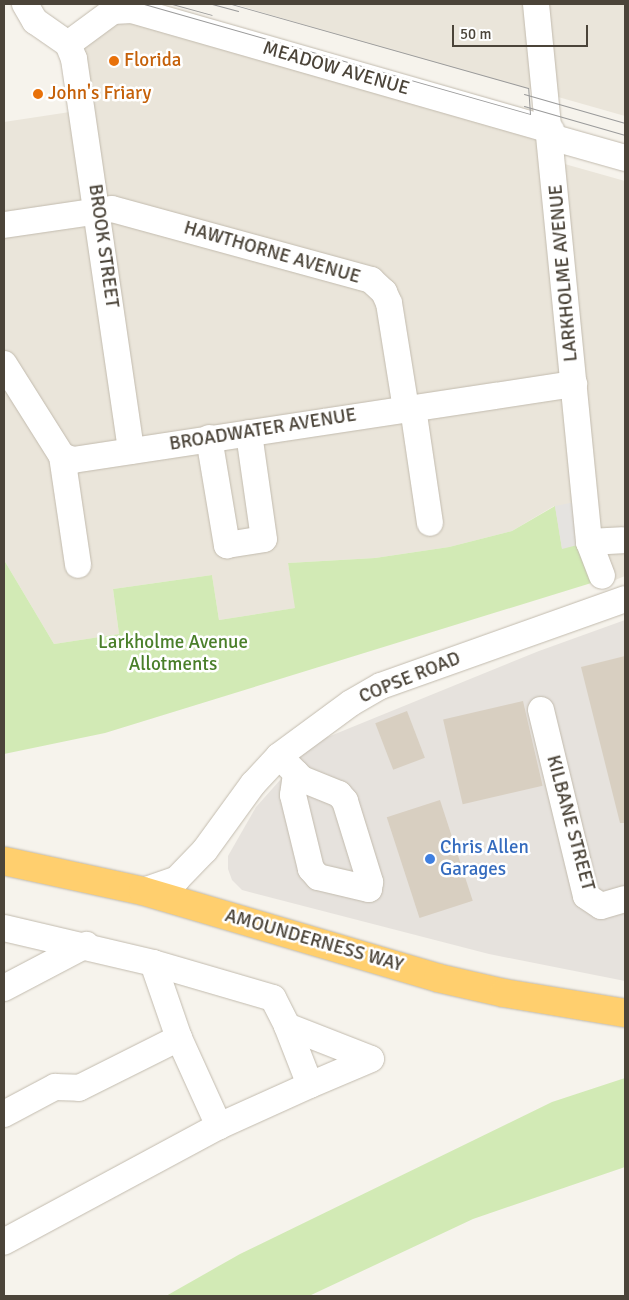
<!DOCTYPE html>
<html>
<head>
<meta charset="utf-8">
<style>
	body { margin:0 }
	#map { position:relative; width:629px; height:1300px; overflow:hidden; background:#f6f3ec; font-family:Signika,sans-serif }
	div>[style] { position:absolute }
	.residential>* { inset:0; background:#eae5da }
	.industrial>* { inset:0; background:#e6e2dd }
	.green>* { inset:0; background:#d2eab5 }
	.parking>* { inset:0; background:#e5e3e0 }
	.building>* { inset:0; background:#d8cfc1; transform-origin:0 0 }
	.roads { filter:drop-shadow(0 0 1px #c2bbae) drop-shadow(0 0 1px #c2bbae) }
	.minor>* { height:26px; margin:-13px; padding:0 13px; transform-origin:13px; border-radius:13px; background:#fff }
	.highway>* { height:28px; margin:-14px; padding:0 14px; transform-origin:14px; border-radius:14px; background:#ffcf6e }
	.tram>* { height:1px; margin:-0.5px; padding:0 0.5px; transform-origin:0.5px; border-radius:0.5px; background:#9a9a9a }
	.dots>* { width:14px; height:14px; translate:-50% -50%; box-sizing:border-box; border:2px solid #fff; border-radius:50% }
	span { translate:-50% -50%; white-space:nowrap; text-align:center; line-height:1.15; -webkit-text-stroke:5px #fff; paint-order:stroke }
	.food-label { font-size:19px; color:#c56008 }
	.left { translate:0 -50%; text-align:left }
	.street-label { font-size:19px; color:#4b4439 }
	.park-label { font-size:19px; color:#4a7f2a }
	.shop-label { font-size:19px; color:#366cbe }
	.frame { position:absolute; inset:0; border:5px solid #4b4439; pointer-events:none }
	.scale { position:absolute; left:452px; top:25px; width:136px; height:22px; box-sizing:border-box; border:2px solid #4b4439; border-top:0; padding-left:6px; font-size:15px; line-height:18px; white-space:nowrap; color:#4b4439; -webkit-text-stroke:4px #fff; paint-order:stroke }
</style>
</head>
<body>
<div id="map">
	<div class="residential">
		<i style="clip-path:polygon(234px 4px,625px 4px,625px 116px,332px 33px)"></i>
		<i style="clip-path:polygon(113px 11px,551px 130px,554px 161px,625px 181px,625px 576px,615px 580px,612px 573px,562px 549px,554px 506px,512px 531px,449px 547px,375px 558px,288px 563px,296px 608px,219px 620px,212px 575px,113px 589px,119px 634px,54px 644px,4px 560px,4px 122px,83px 110px,74px 59px)"></i>
	</div>
	<div class="industrial">
		<i style="clip-path:polygon(625px 620px,625px 981px,489px 954px,257px 894px,242px 890px,232px 880px,228px 869px,228px 856px,256px 807px,313px 743px,539px 651px)"></i>
	</div>
	<div class="green">
		<i style="clip-path:polygon(555px 506px,562px 548px,586px 543px,601px 580px,105px 733px,4px 754px,4px 560px,54px 644px,119px 634px,113px 589px,212px 575px,219px 620px,295px 608px,288px 563px,375px 558px,449px 547px,512px 531px)"></i>
		<i style="clip-path:polygon(625px 1078px,625px 1167px,473px 1219px,309px 1296px,166px 1296px,240px 1254px,552px 1102px)"></i>
	</div>
	<div class="parking">
		<i style="clip-path:polygon(585px 500px,589px 542px,562px 549px,555px 506px)"></i>
	</div>
	<div class="building">
		<i style="clip-path:polygon(625px 656px,625px 823px,620px 823px,581px 667px)"></i>
		<i style="left:523px;top:701px;width:87px;height:82px;rotate:77deg"></i>
		<i style="left:407px;top:711px;width:50px;height:34px;rotate:69deg"></i>
		<i style="left:440px;top:800px;width:106px;height:56px;rotate:72deg"></i>
	</div>
	<div class="roads">
		<div class="minor">
			<i style="left:25px;top:4px;width:20px;rotate:60deg"></i>
			<i style="left:35px;top:21px;width:40px;rotate:34.9deg"></i>
			<i style="left:68px;top:44px;width:16px;rotate:68deg"></i>
			<i style="left:74px;top:59px;width:396px;rotate:81.7deg"></i>
			<i style="left:536px;top:4px;width:541px;rotate:84.37deg"></i>
			<i style="left:589px;top:542px;width:36px;rotate:69deg"></i>
			<i style="left:68px;top:44px;width:56px;rotate:-36.3deg"></i>
			<i style="left:113px;top:11px;width:19px;rotate:-3deg"></i>
			<i style="left:132px;top:10px;width:436px;rotate:16deg"></i>
			<i style="left:551px;top:137px;width:77px;rotate:15.8deg"></i>
			<i style="left:4px;top:225px;width:109px;rotate:-8.4deg"></i>
			<i style="left:112px;top:209px;width:269px;rotate:15.3deg"></i>
			<i style="left:371px;top:280px;width:18px;rotate:43deg"></i>
			<i style="left:384px;top:292px;width:12px;rotate:66deg"></i>
			<i style="left:389px;top:303px;width:107px;rotate:80.9deg"></i>
			<i style="left:4px;top:364px;width:109px;rotate:57.8deg"></i>
			<i style="left:62px;top:456px;width:12px;rotate:20deg"></i>
			<i style="left:73px;top:460px;width:507px;rotate:-8.63deg"></i>
			<i style="left:413px;top:408px;width:116px;rotate:81.6deg"></i>
			<i style="left:209px;top:438px;width:109px;rotate:80.5deg"></i>
			<i style="left:227px;top:545px;width:37px;rotate:-9deg"></i>
			<i style="left:264px;top:539px;width:107px;rotate:-98.1deg"></i>
			<i style="left:62px;top:456px;width:110px;rotate:81.6deg"></i>
			<i style="left:589px;top:542px;width:33px;rotate:-3deg"></i>
			<i style="left:541px;top:710px;width:191px;rotate:76.4deg"></i>
			<i style="left:586px;top:896px;width:18px;rotate:34deg"></i>
			<i style="left:601px;top:906px;width:25px;rotate:-16deg"></i>
			<i style="left:279px;top:756px;width:33px;rotate:45deg"></i>
			<i style="left:302px;top:779px;width:40px;rotate:22deg"></i>
			<i style="left:339px;top:794px;width:9px;rotate:49deg"></i>
			<i style="left:345px;top:801px;width:85px;rotate:72.8deg"></i>
			<i style="left:370px;top:882px;width:7px;rotate:98deg"></i>
			<i style="left:369px;top:889px;width:52px;rotate:-166.8deg"></i>
			<i style="left:318px;top:877px;width:11px;rotate:-131deg"></i>
			<i style="left:311px;top:869px;width:76px;rotate:-103.7deg"></i>
			<i style="left:293px;top:795px;width:22px;rotate:-82deg"></i>
			<i style="left:143px;top:891px;width:36px;rotate:-19deg"></i>
			<i style="left:177px;top:879px;width:40px;rotate:-46deg"></i>
			<i style="left:205px;top:850px;width:82px;rotate:-54deg"></i>
			<i style="left:253px;top:784px;width:38px;rotate:-47deg"></i>
			<i style="left:279px;top:756px;width:89px;rotate:-36.4deg"></i>
			<i style="left:351px;top:703px;width:34px;rotate:-30deg"></i>
			<i style="left:381px;top:686px;width:259px;rotate:-19.6deg"></i>
			<i style="left:4px;top:928px;width:153px;rotate:13.2deg"></i>
			<i style="left:153px;top:963px;width:79px;rotate:70.9deg"></i>
			<i style="left:179px;top:1038px;width:97px;rotate:65.6deg"></i>
			<i style="left:219px;top:1126px;width:244px;rotate:151.7deg"></i>
			<i style="left:153px;top:963px;width:125px;rotate:16.3deg"></i>
			<i style="left:273px;top:998px;width:31px;rotate:63deg"></i>
			<i style="left:287px;top:1026px;width:63px;rotate:68.7deg"></i>
			<i style="left:310px;top:1085px;width:100px;rotate:155.7deg"></i>
			<i style="left:4px;top:988px;width:93px;rotate:-27.7deg"></i>
			<i style="left:287px;top:1026px;width:90px;rotate:21.4deg"></i>
			<i style="left:371px;top:1059px;width:66px;rotate:156.9deg"></i>
			<i style="left:4px;top:1114px;width:58px;rotate:-27.9deg"></i>
			<i style="left:55px;top:1087px;width:24px;rotate:2deg"></i>
			<i style="left:79px;top:1088px;width:112px;rotate:-26.6deg"></i>
		</div>
		<div class="highway">
			<i style="left:4px;top:861px;width:142px;rotate:12.2deg"></i>
			<i style="left:143px;top:891px;width:308px;rotate:16.4deg"></i>
			<i style="left:438px;top:978px;width:68px;rotate:12.8deg"></i>
			<i style="left:504px;top:993px;width:123px;rotate:9.4deg"></i>
		</div>
	</div>
	<div class="tram">
		<i style="left:144px;top:4px;width:401px;rotate:15.9deg"></i>
		<i style="left:530px;top:114px;width:26px;rotate:-94deg"></i>
		<i style="left:528px;top:88px;width:308px;rotate:-164.2deg"></i>
		<i style="left:172px;top:4px;width:41px;rotate:15.4deg"></i>
		<i style="left:212px;top:4px;width:27px;rotate:15deg"></i>
		<i style="left:524px;top:94px;width:105px;rotate:16deg"></i>
		<i style="left:524px;top:106px;width:105px;rotate:16deg"></i>
	</div>
	<div class="dots">
		<i style="left:114px;top:61px;background:#e8710a"></i>
		<i style="left:38px;top:94px;background:#e8710a"></i>
		<i style="left:430px;top:859px;background:#3f7fe0"></i>
	</div>
	<div class="food-label">
		<span class="left" style="left:124px;top:61px">Florida</span>
		<span class="left" style="left:48px;top:94px">John's Friary</span>
	</div>
	<div class="street-label">
		<span style="left:336px;top:69px;rotate:16deg">MEADOW AVENUE</span>
		<span style="left:103px;top:246px;rotate:82deg">BROOK STREET</span>
		<span style="left:272px;top:253px;rotate:16deg">HAWTHORNE AVENUE</span>
		<span style="left:564px;top:273px;rotate:-95deg">LARKHOLME AVENUE</span>
		<span style="left:263px;top:430px;rotate:-9deg">BROADWATER AVENUE</span>
		<span style="left:410px;top:678px;rotate:-22deg">COPSE ROAD</span>
		<span style="left:570px;top:823px;rotate:75deg">KILBANE STREET</span>
		<span style="left:314px;top:941px;rotate:16deg">AMOUNDERNESS WAY</span>
	</div>
	<div class="park-label">
		<span style="left:173px;top:654px">Larkholme Avenue<br>Allotments</span>
	</div>
	<div class="shop-label">
		<span class="left" style="left:440px;top:859px">Chris Allen<br>Garages</span>
	</div>
	<div class="frame"></div>
	<div class="scale">50 m</div>
</div>
</body>
</html>
